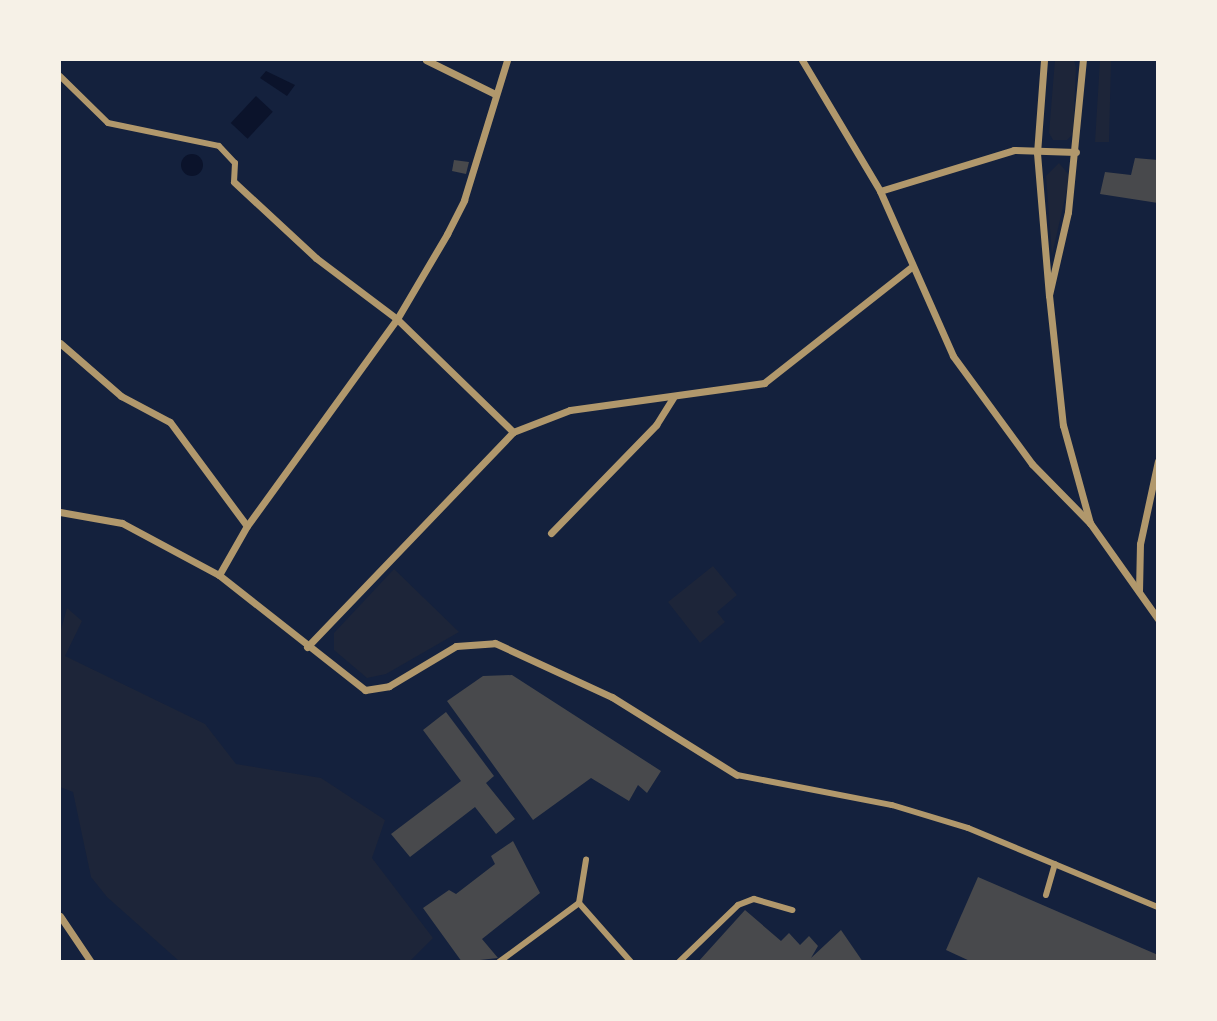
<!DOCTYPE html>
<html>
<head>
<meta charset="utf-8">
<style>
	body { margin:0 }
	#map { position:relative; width:1217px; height:1021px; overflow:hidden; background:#14213d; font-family:Commissioner,sans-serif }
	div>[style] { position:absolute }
	.green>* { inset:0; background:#1d2539 }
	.water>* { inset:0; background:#0b132b; transform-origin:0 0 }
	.round { border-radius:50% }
	.building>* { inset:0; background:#48494c }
	.pedestrian>* { height:6px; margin:-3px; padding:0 3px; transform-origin:3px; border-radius:3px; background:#b1986c }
	.minor>* { height:7px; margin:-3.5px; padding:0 3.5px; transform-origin:3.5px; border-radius:3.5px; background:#b1986c }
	span { translate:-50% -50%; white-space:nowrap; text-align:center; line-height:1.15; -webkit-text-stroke:6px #f6f1e7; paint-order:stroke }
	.frame { position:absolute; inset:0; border:61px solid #f6f1e7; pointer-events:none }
</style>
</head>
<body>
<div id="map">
	<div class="green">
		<i style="clip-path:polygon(1055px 60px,1074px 60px,1076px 68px,1073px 134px,1067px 140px,1053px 140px,1049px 133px)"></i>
		<i style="clip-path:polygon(1100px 60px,1111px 60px,1109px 142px,1095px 142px)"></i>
		<i style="clip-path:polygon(1059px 163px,1070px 176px,1052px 255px,1046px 176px)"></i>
		<i style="clip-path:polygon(713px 566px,737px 595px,717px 612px,725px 622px,700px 643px,668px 602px)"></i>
		<i style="clip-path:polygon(394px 569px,459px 632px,386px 674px,367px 678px,334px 650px,334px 633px)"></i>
		<i style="clip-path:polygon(67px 608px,82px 621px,65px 656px,205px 724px,236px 764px,321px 778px,385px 820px,372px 858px,433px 938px,410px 961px,179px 961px,107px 897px,91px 877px,73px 792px,60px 787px,60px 633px)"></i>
	</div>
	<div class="water">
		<i style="clip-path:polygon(266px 71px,295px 85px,287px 96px,260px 78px)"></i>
		<i style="left:256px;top:96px;width:23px;height:37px;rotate:43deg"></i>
		<i class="round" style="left:181px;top:154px;width:22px;height:22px"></i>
	</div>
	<div class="building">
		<i style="clip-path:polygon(1135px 158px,1158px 160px,1158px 203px,1100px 194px,1105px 172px,1131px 175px)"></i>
		<i style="clip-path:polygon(454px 160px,469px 162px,466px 174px,452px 171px)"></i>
		<i style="clip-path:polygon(512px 675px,661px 771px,647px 793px,638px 785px,629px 801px,591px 778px,533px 820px,447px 701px,483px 676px)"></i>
		<i style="clip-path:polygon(446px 712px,494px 776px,486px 783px,515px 819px,496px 834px,475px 807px,410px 857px,391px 834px,461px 781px,423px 730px)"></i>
		<i style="clip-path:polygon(513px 841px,540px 893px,482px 939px,498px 958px,462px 962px,423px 908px,449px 890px,456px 894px,495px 864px,491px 856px)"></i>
		<i style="clip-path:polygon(978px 877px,1158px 955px,1158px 962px,972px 962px,946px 950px)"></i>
		<i style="clip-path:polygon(745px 910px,781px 941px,789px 933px,800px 945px,809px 936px,818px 946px,811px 958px,841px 930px,863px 962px,698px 962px)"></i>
	</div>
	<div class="pedestrian">
		<i style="left:60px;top:76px;width:67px;rotate:44.4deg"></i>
		<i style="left:108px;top:123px;width:113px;rotate:11.7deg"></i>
		<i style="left:219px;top:146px;width:23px;rotate:47deg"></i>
		<i style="left:235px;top:163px;width:19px;rotate:93deg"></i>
		<i style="left:737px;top:775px;width:158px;rotate:11deg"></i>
		<i style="left:892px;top:805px;width:79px;rotate:16.8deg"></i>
		<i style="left:968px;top:828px;width:206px;rotate:22.6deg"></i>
		<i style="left:1046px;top:895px;width:32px;rotate:-74deg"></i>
		<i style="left:579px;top:903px;width:44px;rotate:-80.8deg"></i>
		<i style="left:499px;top:962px;width:99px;rotate:-36.4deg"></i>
		<i style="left:579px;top:903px;width:79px;rotate:48.6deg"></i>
		<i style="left:679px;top:962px;width:82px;rotate:-44deg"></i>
		<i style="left:738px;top:905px;width:17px;rotate:-21deg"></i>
		<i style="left:754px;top:899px;width:40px;rotate:16deg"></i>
	</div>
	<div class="minor">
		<i style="left:426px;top:60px;width:77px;rotate:26.2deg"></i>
		<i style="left:802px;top:60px;width:152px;rotate:59.2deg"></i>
		<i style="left:880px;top:191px;width:180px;rotate:66.1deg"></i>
		<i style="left:953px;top:356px;width:134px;rotate:53.8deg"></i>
		<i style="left:1032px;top:464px;width:83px;rotate:45.5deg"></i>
		<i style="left:1090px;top:523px;width:118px;rotate:54.7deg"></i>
		<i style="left:1044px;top:60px;width:93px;rotate:94.3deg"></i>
		<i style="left:1037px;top:153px;width:143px;rotate:85.2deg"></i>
		<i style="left:1049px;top:295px;width:85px;rotate:-77.1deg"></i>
		<i style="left:1068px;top:212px;width:153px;rotate:-84.4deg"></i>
		<i style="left:234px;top:182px;width:112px;rotate:42.8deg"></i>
		<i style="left:316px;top:258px;width:101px;rotate:37deg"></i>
		<i style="left:397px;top:319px;width:162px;rotate:44.2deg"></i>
		<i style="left:880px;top:191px;width:140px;rotate:-17deg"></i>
		<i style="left:1014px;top:150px;width:62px;rotate:1.8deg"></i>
		<i style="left:1049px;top:295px;width:131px;rotate:83.9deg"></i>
		<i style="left:1063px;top:425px;width:102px;rotate:74.6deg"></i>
		<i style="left:60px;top:343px;width:81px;rotate:41deg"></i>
		<i style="left:121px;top:396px;width:55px;rotate:28deg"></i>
		<i style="left:170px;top:422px;width:129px;rotate:53.5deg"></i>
		<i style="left:60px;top:512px;width:63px;rotate:10.1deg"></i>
		<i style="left:122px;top:523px;width:110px;rotate:28.2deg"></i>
		<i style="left:219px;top:575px;width:186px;rotate:38.2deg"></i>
		<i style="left:365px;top:690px;width:24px;rotate:-9deg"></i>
		<i style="left:389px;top:686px;width:78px;rotate:-30.8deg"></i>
		<i style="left:456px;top:646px;width:39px;rotate:-4deg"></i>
		<i style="left:495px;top:643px;width:129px;rotate:24.8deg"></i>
		<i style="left:612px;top:697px;width:147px;rotate:32deg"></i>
		<i style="left:551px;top:533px;width:151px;rotate:-45.8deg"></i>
		<i style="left:656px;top:425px;width:32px;rotate:-58deg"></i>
		<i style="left:219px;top:575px;width:56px;rotate:-60.3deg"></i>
		<i style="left:247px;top:526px;width:256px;rotate:-54.1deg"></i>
		<i style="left:397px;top:319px;width:99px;rotate:-59.5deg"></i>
		<i style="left:447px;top:234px;width:38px;rotate:-63deg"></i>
		<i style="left:464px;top:200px;width:146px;rotate:-72.9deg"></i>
		<i style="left:1139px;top:591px;width:47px;rotate:-88.8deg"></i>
		<i style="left:1140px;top:544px;width:85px;rotate:-77.8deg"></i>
		<i style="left:307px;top:647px;width:298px;rotate:-46.2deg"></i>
		<i style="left:513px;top:432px;width:61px;rotate:-21.1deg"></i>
		<i style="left:570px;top:410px;width:196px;rotate:-7.9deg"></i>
		<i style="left:764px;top:383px;width:186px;rotate:-38.2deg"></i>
		<i style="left:60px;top:916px;width:55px;rotate:56deg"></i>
	</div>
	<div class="frame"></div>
</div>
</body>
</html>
